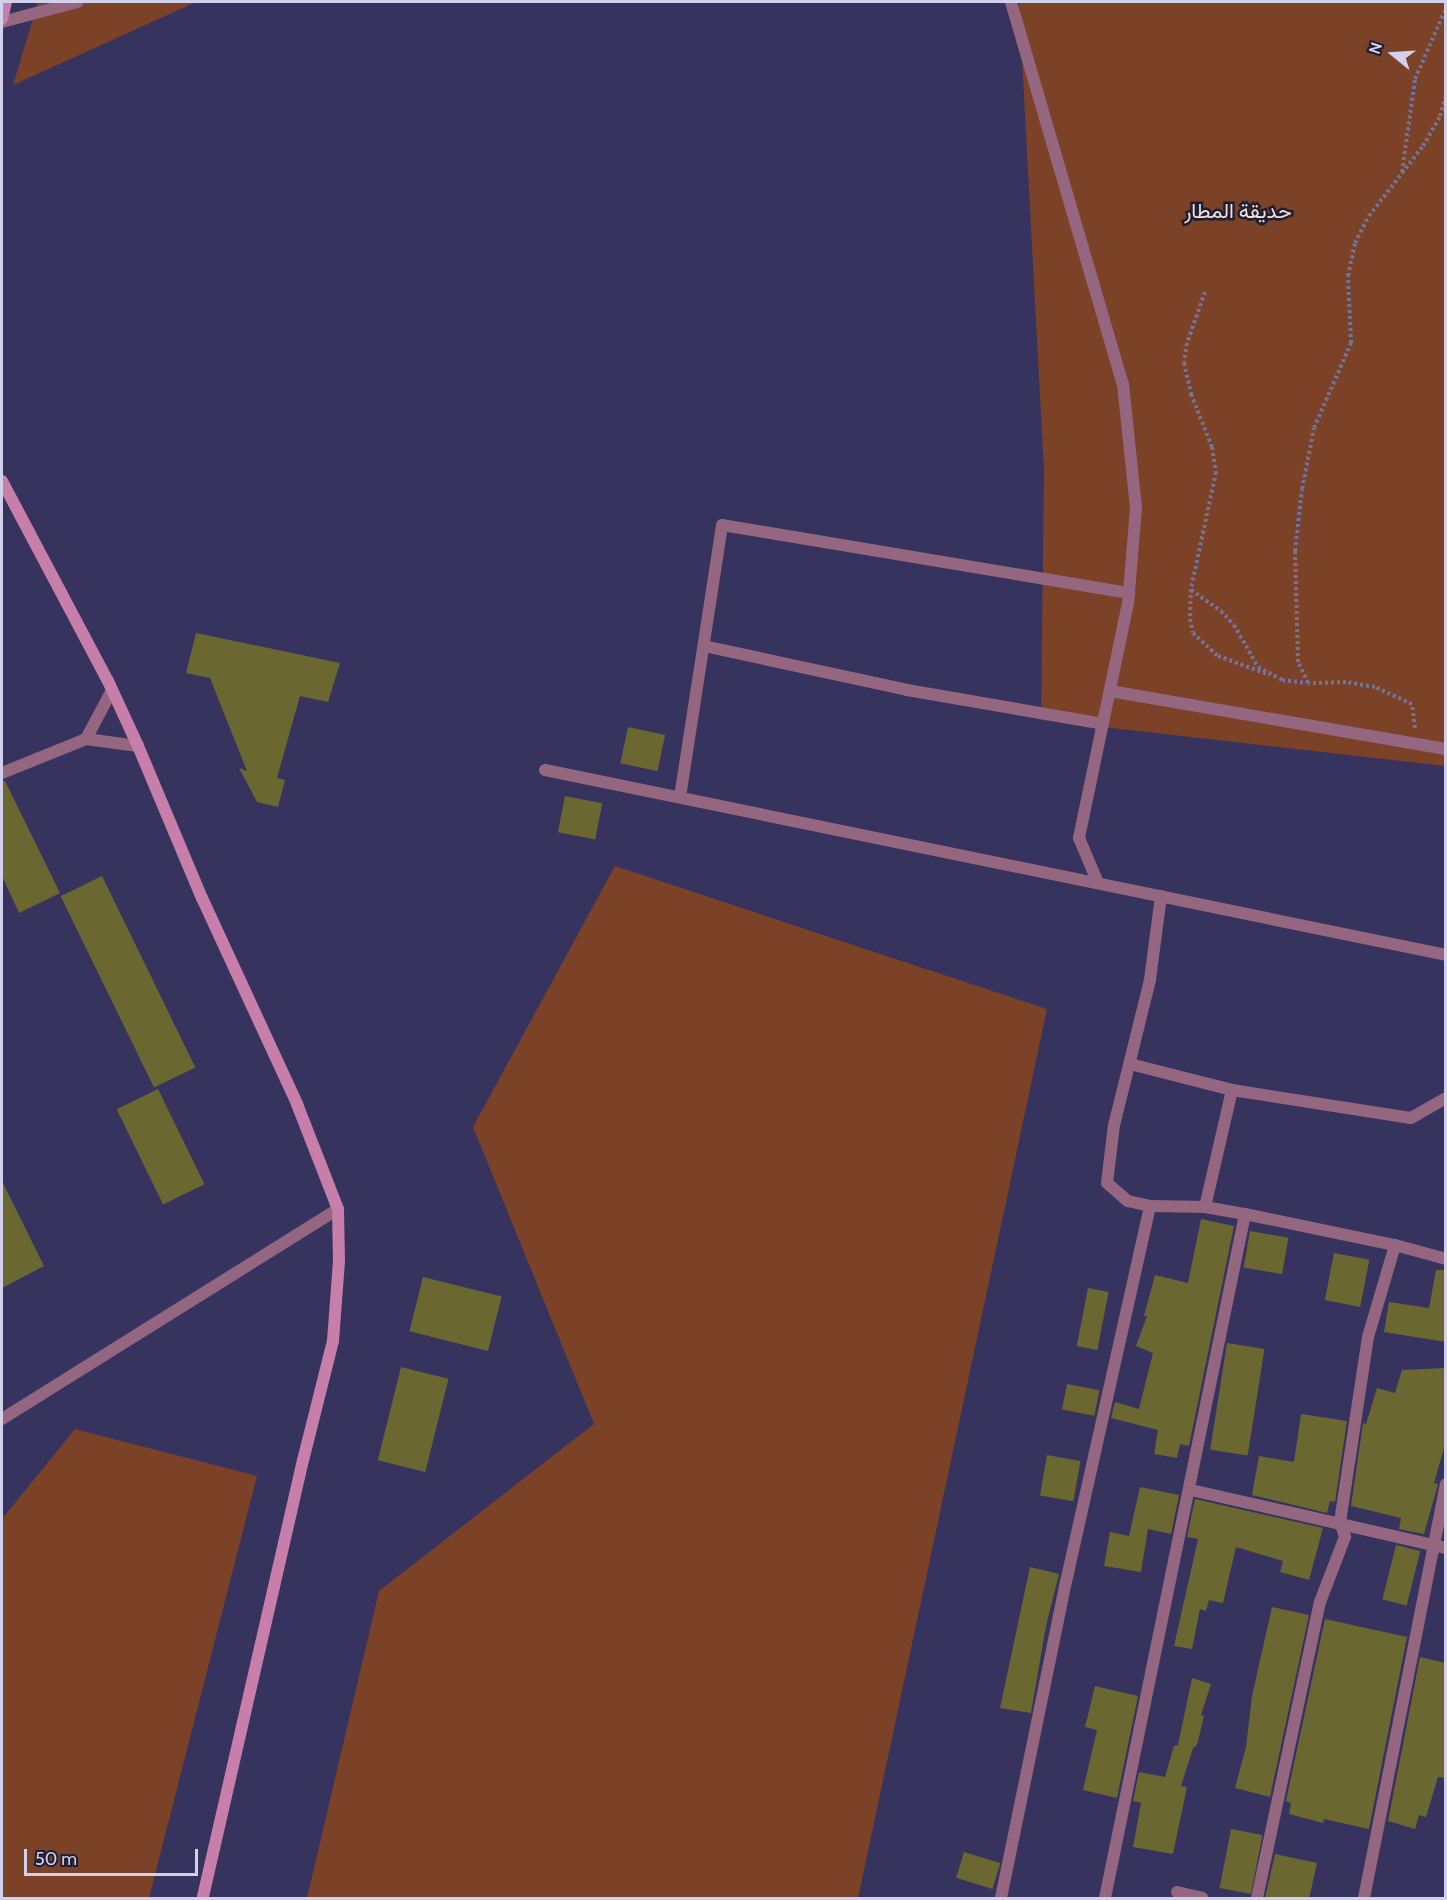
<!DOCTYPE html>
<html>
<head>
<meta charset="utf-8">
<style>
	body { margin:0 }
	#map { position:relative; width:1447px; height:1900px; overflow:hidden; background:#36335e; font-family:Cabin,Vazirmatn,sans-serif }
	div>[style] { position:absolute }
	.green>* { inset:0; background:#7b4228 }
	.building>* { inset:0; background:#6b6731; transform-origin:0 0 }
	.path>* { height:4px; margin-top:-2px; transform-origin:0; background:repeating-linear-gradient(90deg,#747296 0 3px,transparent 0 6px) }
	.minor>* { height:12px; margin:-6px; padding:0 6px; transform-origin:6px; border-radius:6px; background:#956680 }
	.secondary>* { height:12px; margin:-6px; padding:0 6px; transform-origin:6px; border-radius:6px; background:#c77ea8 }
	span { translate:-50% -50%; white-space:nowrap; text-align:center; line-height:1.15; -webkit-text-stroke:5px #1f1e32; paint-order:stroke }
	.park-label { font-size:21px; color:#f3dfd6 }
	.frame { position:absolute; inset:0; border:3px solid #d1d1ec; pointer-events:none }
	.north { position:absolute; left:1363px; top:24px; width:60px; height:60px; -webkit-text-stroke:4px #1f1e32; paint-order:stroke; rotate:288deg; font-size:16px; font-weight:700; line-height:24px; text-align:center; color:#d1d1ec }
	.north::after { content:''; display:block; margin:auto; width:21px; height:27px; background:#d1d1ec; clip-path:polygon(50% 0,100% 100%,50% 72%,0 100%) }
	.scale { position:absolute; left:24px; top:1849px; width:174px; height:27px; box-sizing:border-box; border:3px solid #d1d1ec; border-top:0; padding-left:8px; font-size:18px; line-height:21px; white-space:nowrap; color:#d1d1ec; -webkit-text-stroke:4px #1f1e32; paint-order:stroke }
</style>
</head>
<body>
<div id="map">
	<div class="green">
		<i style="clip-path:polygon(38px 2px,196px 2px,13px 85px)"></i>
		<i style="clip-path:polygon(1019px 2px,1445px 2px,1445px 766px,1041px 720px,1044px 471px)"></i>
		<i style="clip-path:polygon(615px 866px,1047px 1009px,858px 1898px,307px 1898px,379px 1591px,594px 1424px,473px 1127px)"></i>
		<i style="clip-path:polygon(75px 1429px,257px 1476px,149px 1898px,2px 1898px,2px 1519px)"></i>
	</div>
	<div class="building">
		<i style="clip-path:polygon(196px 633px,340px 663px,328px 702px,300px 696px,277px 778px,285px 780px,278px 807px,257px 802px,239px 768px,247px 771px,210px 678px,186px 673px)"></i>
		<i style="left:628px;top:727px;width:38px;height:37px;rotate:12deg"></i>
		<i style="clip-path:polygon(2px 781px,5px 781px,60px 893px,19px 913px,2px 876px)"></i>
		<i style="left:565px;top:796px;width:38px;height:37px;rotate:11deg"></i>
		<i style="left:102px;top:876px;width:213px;height:46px;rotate:64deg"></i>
		<i style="left:158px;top:1089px;width:106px;height:46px;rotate:64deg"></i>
		<i style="clip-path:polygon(2px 1181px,44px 1266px,2px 1288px)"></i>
		<i style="clip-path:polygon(1201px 1219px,1234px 1226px,1189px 1446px,1180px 1444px,1177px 1458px,1154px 1454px,1158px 1430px,1111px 1418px,1115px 1402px,1139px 1409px,1153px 1353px,1136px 1346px,1147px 1316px,1144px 1316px,1155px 1275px,1188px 1283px)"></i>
		<i style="left:1250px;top:1231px;width:39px;height:37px;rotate:10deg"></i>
		<i style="left:1334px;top:1253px;width:36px;height:48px;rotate:11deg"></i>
		<i style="clip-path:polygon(1436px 1270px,1446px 1270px,1446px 1342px,1384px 1332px,1389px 1302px,1429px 1308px)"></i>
		<i style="left:423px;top:1277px;width:81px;height:56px;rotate:14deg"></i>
		<i style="left:1088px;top:1288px;width:21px;height:59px;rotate:11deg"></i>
		<i style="left:1227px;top:1343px;width:38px;height:108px;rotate:9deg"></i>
		<i style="left:401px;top:1367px;width:49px;height:96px;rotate:14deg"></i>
		<i style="clip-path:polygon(1446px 1368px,1446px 1441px,1434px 1483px,1438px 1484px,1437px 1488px,1424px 1534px,1399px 1529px,1401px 1518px,1351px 1506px,1363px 1423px,1366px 1424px,1377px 1388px,1395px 1393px,1402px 1370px)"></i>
		<i style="left:1067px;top:1384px;width:33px;height:26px;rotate:11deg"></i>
		<i style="clip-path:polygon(1301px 1414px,1347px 1421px,1335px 1502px,1330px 1501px,1327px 1513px,1252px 1495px,1259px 1456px,1294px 1462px)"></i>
		<i style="left:1047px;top:1455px;width:34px;height:41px;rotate:10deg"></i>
		<i style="clip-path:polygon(1140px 1487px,1179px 1495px,1171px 1534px,1148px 1529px,1141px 1572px,1104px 1566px,1110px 1532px,1129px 1536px)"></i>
		<i style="clip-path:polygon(1195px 1499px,1323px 1528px,1309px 1580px,1280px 1572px,1283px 1561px,1236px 1547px,1223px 1603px,1209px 1600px,1206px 1611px,1200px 1609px,1192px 1649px,1174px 1646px,1198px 1539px,1187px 1537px)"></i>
		<i style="left:1396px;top:1545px;width:25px;height:56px;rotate:14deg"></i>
		<i style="clip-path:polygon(1030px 1567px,1059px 1574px,1046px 1626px,1031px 1713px,1000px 1708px)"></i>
		<i style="clip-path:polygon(1272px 1607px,1309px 1615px,1270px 1797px,1235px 1788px,1246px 1747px,1252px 1696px)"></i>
		<i style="clip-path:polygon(1325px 1619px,1407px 1637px,1369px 1829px,1324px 1819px,1323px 1823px,1289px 1814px,1291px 1803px,1286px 1801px)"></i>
		<i style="clip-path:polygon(1420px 1657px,1446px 1663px,1446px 1778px,1438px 1777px,1426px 1817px,1419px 1815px,1415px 1829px,1388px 1821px)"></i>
		<i style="clip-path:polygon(1192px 1678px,1211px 1684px,1201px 1715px,1204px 1716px,1197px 1745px,1193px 1748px,1181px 1786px,1187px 1787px,1173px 1854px,1133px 1847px,1141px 1803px,1133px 1801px,1139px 1772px,1165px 1777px,1174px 1746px,1178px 1745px)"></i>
		<i style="clip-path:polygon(1095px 1686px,1138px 1696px,1117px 1798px,1083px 1790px,1097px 1730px,1085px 1727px)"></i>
		<i style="left:1231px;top:1829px;width:32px;height:60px;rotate:11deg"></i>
		<i style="left:964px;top:1852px;width:38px;height:27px;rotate:17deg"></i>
		<i style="clip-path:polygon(1275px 1854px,1317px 1863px,1309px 1899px,1265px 1898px)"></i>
	</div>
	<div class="path">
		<i style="left:1402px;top:172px;width:94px;rotate:-82deg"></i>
		<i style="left:1415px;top:79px;width:77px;rotate:-66.4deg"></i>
		<i style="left:1205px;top:292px;width:54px;rotate:109.4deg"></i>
		<i style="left:1187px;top:343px;width:20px;rotate:99deg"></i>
		<i style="left:1184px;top:363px;width:32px;rotate:77deg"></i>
		<i style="left:1191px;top:394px;width:57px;rotate:68.4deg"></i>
		<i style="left:1212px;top:447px;width:25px;rotate:81deg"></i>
		<i style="left:1216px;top:472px;width:120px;rotate:102.1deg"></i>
		<i style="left:1191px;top:589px;width:30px;rotate:92deg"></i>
		<i style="left:1190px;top:619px;width:14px;rotate:78deg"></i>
		<i style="left:1193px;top:633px;width:34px;rotate:43deg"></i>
		<i style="left:1218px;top:656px;width:55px;rotate:20.1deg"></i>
		<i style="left:1191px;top:590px;width:37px;rotate:35deg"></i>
		<i style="left:1221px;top:611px;width:19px;rotate:47deg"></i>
		<i style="left:1234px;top:625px;width:48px;rotate:60.3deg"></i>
		<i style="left:1258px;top:667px;width:27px;rotate:28deg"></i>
		<i style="left:1282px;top:680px;width:25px;rotate:7deg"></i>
		<i style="left:1415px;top:728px;width:24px;rotate:-97deg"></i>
		<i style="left:1412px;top:704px;width:41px;rotate:-155.3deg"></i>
		<i style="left:1375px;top:687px;width:29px;rotate:-170deg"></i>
		<i style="left:1346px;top:682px;width:38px;rotate:178deg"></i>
		<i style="left:1308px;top:683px;width:23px;rotate:-115deg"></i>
		<i style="left:1298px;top:662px;width:111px;rotate:-91.5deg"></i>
		<i style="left:1295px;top:551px;width:62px;rotate:-83.6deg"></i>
		<i style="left:1302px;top:489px;width:62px;rotate:-78.9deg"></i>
		<i style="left:1314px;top:428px;width:93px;rotate:-66.5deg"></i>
		<i style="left:1351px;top:343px;width:67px;rotate:-92.6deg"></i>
		<i style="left:1348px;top:276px;width:34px;rotate:-78deg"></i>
		<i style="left:1355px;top:243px;width:30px;rotate:-63deg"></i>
		<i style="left:1369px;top:216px;width:88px;rotate:-52.4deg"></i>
		<i style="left:1423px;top:146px;width:34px;rotate:-60deg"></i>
		<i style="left:1440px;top:116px;width:21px;rotate:-73deg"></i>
	</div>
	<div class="minor">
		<i style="left:1011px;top:2px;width:398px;rotate:73.7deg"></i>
		<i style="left:1123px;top:384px;width:125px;rotate:84deg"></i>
		<i style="left:1136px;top:508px;width:95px;rotate:94.8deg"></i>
		<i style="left:1128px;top:603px;width:240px;rotate:101.8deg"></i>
		<i style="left:1079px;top:838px;width:49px;rotate:67.1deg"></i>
		<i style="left:2px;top:22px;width:78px;rotate:-14.9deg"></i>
		<i style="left:704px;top:646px;width:208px;rotate:12.2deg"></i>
		<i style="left:907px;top:690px;width:199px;rotate:9.8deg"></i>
		<i style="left:112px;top:690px;width:55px;rotate:118deg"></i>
		<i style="left:86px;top:739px;width:52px;rotate:7.7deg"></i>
		<i style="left:1110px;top:691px;width:341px;rotate:9.8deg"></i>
		<i style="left:545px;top:770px;width:920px;rotate:11.6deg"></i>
		<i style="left:2px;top:773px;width:91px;rotate:-22deg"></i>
		<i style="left:680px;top:797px;width:275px;rotate:-81.2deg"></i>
		<i style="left:722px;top:525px;width:413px;rotate:9.5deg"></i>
		<i style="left:1161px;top:896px;width:85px;rotate:97.5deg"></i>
		<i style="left:1150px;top:980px;width:149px;rotate:103.9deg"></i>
		<i style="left:1114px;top:1125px;width:58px;rotate:96.9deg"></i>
		<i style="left:1107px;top:1183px;width:28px;rotate:41deg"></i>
		<i style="left:1128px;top:1201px;width:23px;rotate:13deg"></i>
		<i style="left:1150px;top:1206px;width:55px;rotate:1deg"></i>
		<i style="left:1205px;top:1207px;width:41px;rotate:9.9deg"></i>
		<i style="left:1245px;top:1214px;width:153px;rotate:11.7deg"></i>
		<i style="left:1395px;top:1245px;width:53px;rotate:15.4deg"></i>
		<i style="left:1130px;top:1064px;width:105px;rotate:14.3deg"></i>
		<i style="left:1232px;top:1090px;width:181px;rotate:8.9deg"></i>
		<i style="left:1411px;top:1118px;width:40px;rotate:-29.7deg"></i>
		<i style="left:1205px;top:1207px;width:120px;rotate:-77deg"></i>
		<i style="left:2px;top:1419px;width:396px;rotate:-32deg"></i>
		<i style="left:1191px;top:1490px;width:262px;rotate:12.8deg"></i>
		<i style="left:1177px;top:1892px;width:26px;rotate:13deg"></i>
		<i style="left:1001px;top:1898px;width:323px;rotate:-78.4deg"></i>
		<i style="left:1066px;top:1582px;width:385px;rotate:-77.4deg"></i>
		<i style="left:1105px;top:1898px;width:698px;rotate:-78.43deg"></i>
		<i style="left:1257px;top:1898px;width:303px;rotate:-78deg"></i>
		<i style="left:1320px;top:1602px;width:70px;rotate:-69deg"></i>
		<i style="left:1345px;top:1537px;width:16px;rotate:-108deg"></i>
		<i style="left:1340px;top:1522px;width:187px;rotate:-81.4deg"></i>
		<i style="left:1368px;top:1337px;width:96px;rotate:-73.6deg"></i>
		<i style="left:1364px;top:1898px;width:422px;rotate:-78.8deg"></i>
	</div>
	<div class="secondary">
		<i style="left:2px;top:19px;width:17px;rotate:-77deg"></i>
		<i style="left:2px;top:481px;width:226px;rotate:62.1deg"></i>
		<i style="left:108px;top:681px;width:72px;rotate:65.2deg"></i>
		<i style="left:138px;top:746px;width:165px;rotate:67.2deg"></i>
		<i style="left:202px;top:898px;width:227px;rotate:65.2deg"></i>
		<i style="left:297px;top:1104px;width:113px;rotate:68.7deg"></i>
		<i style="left:338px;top:1209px;width:52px;rotate:88.9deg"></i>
		<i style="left:339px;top:1261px;width:80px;rotate:94.3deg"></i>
		<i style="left:333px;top:1341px;width:123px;rotate:104.1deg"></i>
		<i style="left:303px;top:1460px;width:449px;rotate:102.9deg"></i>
	</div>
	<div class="park-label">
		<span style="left:1238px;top:211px">حديقة المطار</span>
	</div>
	<div class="frame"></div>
	<div class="north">N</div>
	<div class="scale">50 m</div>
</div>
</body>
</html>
